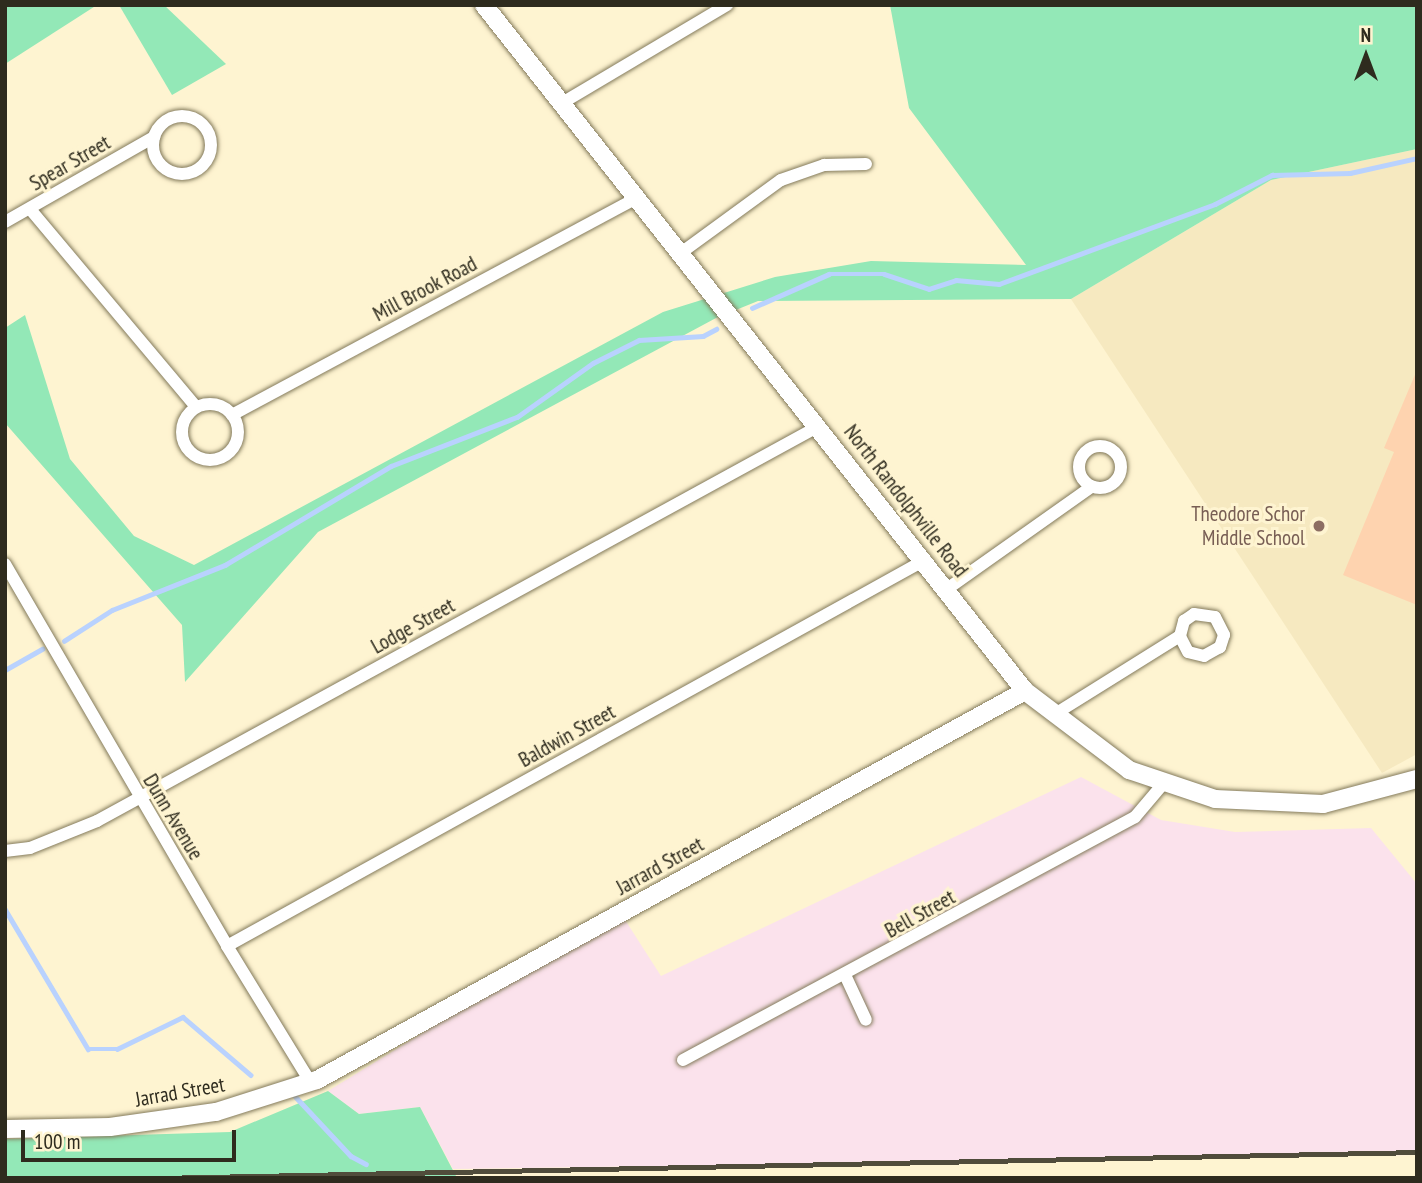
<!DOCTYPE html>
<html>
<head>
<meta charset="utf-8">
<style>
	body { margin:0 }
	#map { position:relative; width:1422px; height:1183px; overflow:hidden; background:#fef4d1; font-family:"PT Sans Narrow",sans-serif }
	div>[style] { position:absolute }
	.built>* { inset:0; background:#f6e9c0 }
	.industrial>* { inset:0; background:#fbe2ec }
	.green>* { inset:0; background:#93e8b7 }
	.stream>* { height:4.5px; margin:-2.25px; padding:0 2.25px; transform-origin:2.25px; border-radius:2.25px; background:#b9d2fe }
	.building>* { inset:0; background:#fed3af }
	.roads { filter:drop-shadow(0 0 2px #837a5b) drop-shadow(0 0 2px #837a5b) }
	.street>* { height:12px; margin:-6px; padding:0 6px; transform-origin:6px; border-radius:6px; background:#fff }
	.street>.ring { margin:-6px; padding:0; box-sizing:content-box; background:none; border:12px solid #fff; border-radius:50% }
	.secondary>* { height:18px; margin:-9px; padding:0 9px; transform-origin:9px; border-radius:9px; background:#fff }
	.rail>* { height:4.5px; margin:-2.25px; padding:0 2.25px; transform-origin:2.25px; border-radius:2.25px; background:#504c3b }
	.dots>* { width:19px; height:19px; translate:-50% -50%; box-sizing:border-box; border:4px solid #fef4d1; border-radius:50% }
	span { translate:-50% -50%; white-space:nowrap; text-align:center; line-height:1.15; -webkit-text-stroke:6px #fef4d1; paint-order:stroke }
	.street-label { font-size:21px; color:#2e2b1e }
	.education-label { font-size:21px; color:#785e54 }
	.right { translate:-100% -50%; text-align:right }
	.frame { position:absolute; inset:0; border:7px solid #2e2b1e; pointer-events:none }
	.north { position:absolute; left:1331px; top:21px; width:70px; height:70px; -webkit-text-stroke:5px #fef4d1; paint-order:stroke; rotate:0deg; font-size:19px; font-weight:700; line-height:28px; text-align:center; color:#2e2b1e }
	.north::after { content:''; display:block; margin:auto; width:24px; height:32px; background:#2e2b1e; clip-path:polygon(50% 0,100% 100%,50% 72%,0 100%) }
	.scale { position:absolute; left:21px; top:1130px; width:215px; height:32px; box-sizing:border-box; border:4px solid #2e2b1e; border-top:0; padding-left:9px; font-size:21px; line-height:24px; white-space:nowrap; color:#2e2b1e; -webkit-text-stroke:5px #fef4d1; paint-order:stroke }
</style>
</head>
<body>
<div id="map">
	<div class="built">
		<i style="clip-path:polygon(1417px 149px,1417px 754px,1382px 773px,1071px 299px,1271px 180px)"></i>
	</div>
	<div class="industrial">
		<i style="clip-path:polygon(1081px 777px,1161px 820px,1235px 832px,1371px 828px,1417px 884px,1417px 1155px,453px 1169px,420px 1107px,359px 1114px,328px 1091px,620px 912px,661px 976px)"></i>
	</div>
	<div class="green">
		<i style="clip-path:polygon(5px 5px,97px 5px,5px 64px)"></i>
		<i style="clip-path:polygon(119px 5px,164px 5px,226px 64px,172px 95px)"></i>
		<i style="clip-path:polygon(890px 5px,1417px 5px,1417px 149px,1271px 180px,1071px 299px,758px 301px,716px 318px,318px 532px,185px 682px,182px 625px,5px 423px,5px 328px,25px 315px,70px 459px,134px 536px,194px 565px,663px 312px,775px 277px,871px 261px,1026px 265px,909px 108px)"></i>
		<i style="clip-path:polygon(328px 1091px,359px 1114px,420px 1107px,457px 1178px,5px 1178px,5px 1139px,230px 1132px)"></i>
	</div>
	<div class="stream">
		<i style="left:752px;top:308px;width:84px;rotate:-23.8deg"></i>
		<i style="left:829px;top:274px;width:55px"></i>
		<i style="left:884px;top:274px;width:47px;rotate:18.4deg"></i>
		<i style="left:929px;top:289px;width:28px;rotate:-18deg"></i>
		<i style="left:956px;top:280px;width:43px;rotate:5.3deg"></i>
		<i style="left:999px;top:284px;width:230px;rotate:-20.3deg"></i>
		<i style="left:1215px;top:204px;width:64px;rotate:-27deg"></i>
		<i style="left:1272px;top:175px;width:78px;rotate:-1.5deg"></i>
		<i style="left:1350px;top:173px;width:69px;rotate:-12.6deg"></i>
		<i style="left:64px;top:641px;width:57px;rotate:-32.9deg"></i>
		<i style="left:112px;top:610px;width:122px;rotate:-21.7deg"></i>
		<i style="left:225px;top:565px;width:193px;rotate:-30.8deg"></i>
		<i style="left:391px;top:466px;width:135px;rotate:-21.3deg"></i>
		<i style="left:517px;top:417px;width:93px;rotate:-35.4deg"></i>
		<i style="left:593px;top:363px;width:51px;rotate:-26.6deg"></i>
		<i style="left:639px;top:340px;width:64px;rotate:-3.6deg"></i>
		<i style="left:703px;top:336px;width:15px;rotate:-28deg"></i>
		<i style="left:5px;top:670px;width:43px;rotate:-29.6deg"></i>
		<i style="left:5px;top:909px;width:163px;rotate:59.3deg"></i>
		<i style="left:88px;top:1049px;width:29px"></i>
		<i style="left:117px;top:1049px;width:73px;rotate:-25.9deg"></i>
		<i style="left:183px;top:1017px;width:89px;rotate:40.5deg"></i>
		<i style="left:295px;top:1096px;width:82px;rotate:47deg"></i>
		<i style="left:351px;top:1156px;width:17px;rotate:28deg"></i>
	</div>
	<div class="building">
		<i style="clip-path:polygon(1417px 370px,1417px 605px,1343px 575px,1394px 452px,1384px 448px)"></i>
	</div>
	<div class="roads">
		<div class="street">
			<i style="left:562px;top:103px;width:192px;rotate:-30.7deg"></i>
			<i class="ring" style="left:153px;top:116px;width:46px;height:46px"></i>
			<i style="left:30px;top:209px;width:258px;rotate:50deg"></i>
			<i style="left:5px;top:222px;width:172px;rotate:-29.7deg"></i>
			<i style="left:678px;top:255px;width:127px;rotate:-36.1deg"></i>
			<i style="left:781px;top:180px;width:46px;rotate:-19.2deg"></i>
			<i style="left:824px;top:165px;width:42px;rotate:-1.4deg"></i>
			<i class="ring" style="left:182px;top:404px;width:44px;height:44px"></i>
			<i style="left:232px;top:415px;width:459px;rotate:-28.2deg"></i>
			<i class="ring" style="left:1079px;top:446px;width:30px;height:30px"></i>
			<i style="left:5px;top:564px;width:442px;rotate:59.8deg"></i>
			<i style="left:227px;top:946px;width:155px;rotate:58.5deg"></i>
			<i style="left:308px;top:1078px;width:9px;rotate:13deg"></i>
			<i style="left:947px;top:589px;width:176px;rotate:-35.3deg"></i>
			<i style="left:1055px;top:714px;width:147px;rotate:-32deg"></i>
			<i style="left:1180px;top:636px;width:16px;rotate:-75deg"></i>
			<i style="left:1184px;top:621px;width:12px;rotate:-35deg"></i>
			<i style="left:1194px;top:614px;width:21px;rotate:8deg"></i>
			<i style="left:1215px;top:617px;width:20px;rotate:63deg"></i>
			<i style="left:1224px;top:635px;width:13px;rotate:108deg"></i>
			<i style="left:1220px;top:647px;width:18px;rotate:151deg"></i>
			<i style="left:1204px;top:656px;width:16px;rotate:-166deg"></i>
			<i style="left:1188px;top:652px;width:18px;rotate:-117deg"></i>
			<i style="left:5px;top:851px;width:25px;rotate:-7deg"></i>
			<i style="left:30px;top:848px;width:72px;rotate:-21.9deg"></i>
			<i style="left:97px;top:821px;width:823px;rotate:-28.68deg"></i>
			<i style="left:227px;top:946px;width:798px;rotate:-28.94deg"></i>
			<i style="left:846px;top:977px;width:47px;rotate:65.1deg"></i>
			<i style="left:683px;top:1060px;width:513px;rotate:-28.26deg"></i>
			<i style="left:1135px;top:817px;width:43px;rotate:-49.7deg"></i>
		</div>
		<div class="secondary">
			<i style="left:484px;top:5px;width:874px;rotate:51.74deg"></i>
			<i style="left:1025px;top:691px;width:131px;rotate:37.2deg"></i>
			<i style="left:1129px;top:770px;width:91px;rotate:18.6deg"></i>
			<i style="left:1215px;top:799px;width:108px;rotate:2.7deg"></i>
			<i style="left:1323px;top:804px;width:97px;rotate:-14.9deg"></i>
			<i style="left:5px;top:1129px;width:105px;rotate:-1.1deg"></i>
			<i style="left:110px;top:1127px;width:107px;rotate:-8.1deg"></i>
			<i style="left:216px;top:1112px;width:106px;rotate:-17.6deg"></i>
			<i style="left:317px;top:1080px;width:808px;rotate:-28.79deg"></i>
		</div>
	</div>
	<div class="rail">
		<i style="left:158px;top:1178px;width:1259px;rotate:-1.18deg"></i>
	</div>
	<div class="dots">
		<i style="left:1319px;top:526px;background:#8d6e63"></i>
	</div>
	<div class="street-label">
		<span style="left:70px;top:163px;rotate:-30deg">Spear Street</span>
		<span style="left:425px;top:289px;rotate:-28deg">Mill Brook Road</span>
		<span style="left:906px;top:501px;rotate:52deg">North Randolphville Road</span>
		<span style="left:413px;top:626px;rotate:-29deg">Lodge Street</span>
		<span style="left:567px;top:736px;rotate:-29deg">Baldwin Street</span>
		<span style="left:173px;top:817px;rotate:59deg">Dunn Avenue</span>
		<span style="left:660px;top:866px;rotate:-29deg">Jarrard Street</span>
		<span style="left:920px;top:914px;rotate:-29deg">Bell Street</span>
		<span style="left:180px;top:1092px;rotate:-10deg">Jarrad Street</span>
	</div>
	<div class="education-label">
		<span class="right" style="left:1305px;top:526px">Theodore Schor<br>Middle School</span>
	</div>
	<div class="frame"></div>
	<div class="north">N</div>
	<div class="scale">100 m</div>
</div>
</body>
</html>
